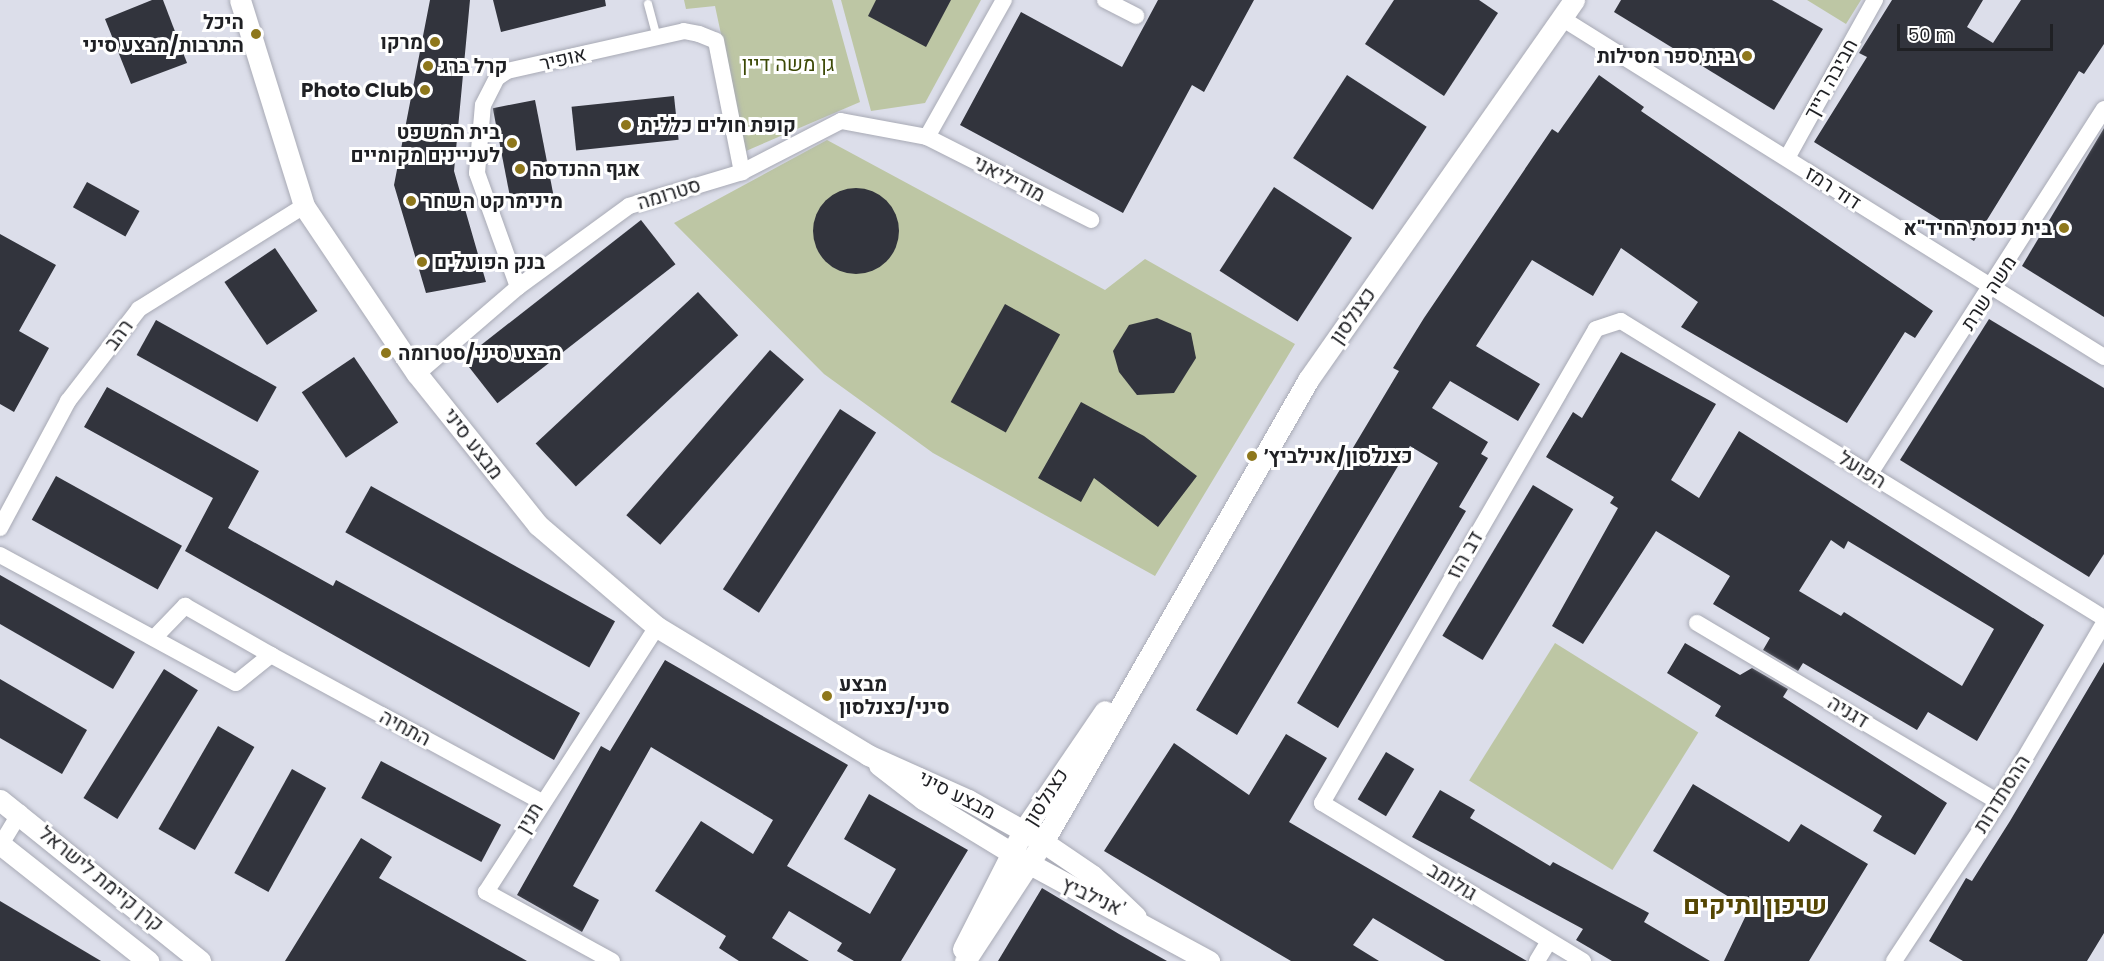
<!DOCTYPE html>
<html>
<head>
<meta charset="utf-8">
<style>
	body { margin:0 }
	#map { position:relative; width:2104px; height:961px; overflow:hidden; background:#dcdeea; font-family:Poppins,Heebo,sans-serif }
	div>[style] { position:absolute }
	.green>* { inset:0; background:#bdc6a4; transform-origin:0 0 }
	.building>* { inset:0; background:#32343d; transform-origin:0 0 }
	.round { border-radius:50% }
	.roads { filter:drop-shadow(0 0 2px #a8aab5) drop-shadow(0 0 2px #a8aab5) }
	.service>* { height:8px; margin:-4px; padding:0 4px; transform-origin:4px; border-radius:4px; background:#fff }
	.minor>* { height:16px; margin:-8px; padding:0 8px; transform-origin:8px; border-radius:8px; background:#fff }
	.tertiary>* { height:21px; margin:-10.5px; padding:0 10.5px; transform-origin:10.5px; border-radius:10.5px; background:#fff }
	.dots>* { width:16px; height:16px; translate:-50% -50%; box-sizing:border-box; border:3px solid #fff; border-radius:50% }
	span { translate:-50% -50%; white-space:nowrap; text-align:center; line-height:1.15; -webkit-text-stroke:6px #fff; paint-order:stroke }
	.poi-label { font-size:20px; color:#1f2024; font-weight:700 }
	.right { translate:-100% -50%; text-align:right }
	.left { translate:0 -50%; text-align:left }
	.street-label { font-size:20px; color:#1f2024 }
	.park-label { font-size:20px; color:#3c4906 }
	.district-label { font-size:26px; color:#554603; font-weight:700 }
	.scale { position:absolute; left:1897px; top:24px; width:156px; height:27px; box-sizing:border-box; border:3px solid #1f2024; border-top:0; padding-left:8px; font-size:18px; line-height:21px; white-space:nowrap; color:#1f2024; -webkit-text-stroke:4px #fff; paint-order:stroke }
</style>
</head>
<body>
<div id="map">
	<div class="green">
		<i style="clip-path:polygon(684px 0,832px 0,860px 102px,746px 151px,715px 6px,686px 9px)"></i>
		<i style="clip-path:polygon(841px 0,981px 0,925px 103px,871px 111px)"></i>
		<i style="clip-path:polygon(1807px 0,1861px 0,1846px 24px)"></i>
		<i style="clip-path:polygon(827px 140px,1105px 290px,1145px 259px,1295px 344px,1155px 576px,933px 453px,824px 374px,674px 223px)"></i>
		<i style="left:1555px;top:643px;width:169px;height:162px;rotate:32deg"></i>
	</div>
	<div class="building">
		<i style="clip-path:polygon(152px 0,163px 0,187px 63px,131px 84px,105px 19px)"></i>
		<i style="clip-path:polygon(430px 0,470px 0,454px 171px,486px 282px,426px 293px,394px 185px)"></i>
		<i style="clip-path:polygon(493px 0,605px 0,606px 6px,501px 32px)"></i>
		<i style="clip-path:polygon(876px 0,951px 0,926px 47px,868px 16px)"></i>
		<i style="clip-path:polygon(1158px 0,1254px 0,1204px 92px,1192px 85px,1123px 213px,960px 125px,1021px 12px,1122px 67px)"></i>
		<i style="clip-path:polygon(1394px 0,1479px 0,1498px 13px,1444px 96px,1365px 44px)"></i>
		<i style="clip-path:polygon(1621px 0,1772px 0,1823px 29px,1774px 110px,1614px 12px)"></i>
		<i style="clip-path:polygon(1892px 0,1983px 0,1967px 27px,1993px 43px,2021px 0,2104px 0,2104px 44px,2084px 74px,2079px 71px,1974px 241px,1814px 142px,1867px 57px,1859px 53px)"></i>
		<i style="left:1347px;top:75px;width:95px;height:99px;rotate:33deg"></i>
		<i style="clip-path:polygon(1599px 75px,1644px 107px,1641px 111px,1933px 311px,1915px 338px,1905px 332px,1847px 423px,1681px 327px,1698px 302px,1621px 248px,1593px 296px,1532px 260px,1476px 346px,1540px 384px,1518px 421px,1450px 381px,1432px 408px,1488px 442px,1481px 454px,1488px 458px,1459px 507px,1466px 511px,1338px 728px,1297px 703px,1438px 463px,1410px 446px,1237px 735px,1196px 710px,1399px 371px,1393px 368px,1424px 318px,1552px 129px,1558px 133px)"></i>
		<i style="left:674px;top:96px;width:44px;height:103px;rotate:84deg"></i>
		<i style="left:535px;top:100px;width:102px;height:43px;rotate:79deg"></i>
		<i style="clip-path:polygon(2104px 128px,2104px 317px,2022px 266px)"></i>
		<i style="left:87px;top:182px;width:60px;height:29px;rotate:29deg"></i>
		<i style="left:1274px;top:187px;width:93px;height:100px;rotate:33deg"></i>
		<i class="round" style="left:813px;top:188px;width:86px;height:86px"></i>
		<i style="left:641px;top:220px;width:56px;height:226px;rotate:52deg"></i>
		<i style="clip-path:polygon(0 234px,56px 265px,19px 331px,49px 348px,14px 412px,0 404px)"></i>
		<i style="left:275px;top:248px;width:76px;height:61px;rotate:56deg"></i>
		<i style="left:698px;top:292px;width:59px;height:222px;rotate:47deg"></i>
		<i style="left:1005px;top:304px;width:63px;height:112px;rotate:29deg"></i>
		<i style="clip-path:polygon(1157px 318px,1191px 333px,1196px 358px,1174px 393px,1137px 395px,1119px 372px,1113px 351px,1129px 325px)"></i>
		<i style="clip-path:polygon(1989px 319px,2104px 388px,2104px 554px,2089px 577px,1900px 460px)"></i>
		<i style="left:156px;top:320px;width:138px;height:40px;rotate:29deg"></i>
		<i style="left:770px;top:350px;width:45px;height:219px;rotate:41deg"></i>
		<i style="clip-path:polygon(evenodd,1621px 352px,1716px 404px,1671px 480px,1699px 498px,1739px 431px,2044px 625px,1977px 741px,1928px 712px,1917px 730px,1803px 663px,1798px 671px,1763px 650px,1770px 638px,1713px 604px,1730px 576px,1656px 531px,1583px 644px,1552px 626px,1618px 508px,1610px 503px,1614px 497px,1546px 457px,1573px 412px,1582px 418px,1621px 352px,1831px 540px,1844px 549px,1848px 541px,1994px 629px,1962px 686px,1844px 612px,1841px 616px,1799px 591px,1831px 540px)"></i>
		<i style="left:354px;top:357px;width:79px;height:63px;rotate:56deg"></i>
		<i style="clip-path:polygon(107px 387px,259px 471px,228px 528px,333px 586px,336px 580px,580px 713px,554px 760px,185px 551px,213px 498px,84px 427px)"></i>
		<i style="clip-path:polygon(1081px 402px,1144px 436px,1197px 476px,1158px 527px,1094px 478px,1081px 502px,1038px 478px)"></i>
		<i style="left:840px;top:409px;width:43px;height:215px;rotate:33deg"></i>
		<i style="left:56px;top:476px;width:144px;height:50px;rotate:29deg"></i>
		<i style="left:1533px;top:485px;width:47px;height:176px;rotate:31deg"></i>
		<i style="left:371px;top:486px;width:279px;height:53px;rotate:29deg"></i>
		<i style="clip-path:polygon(0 575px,135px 652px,113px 689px,0 624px)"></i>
		<i style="clip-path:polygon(1685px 643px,1740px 675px,1752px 668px,1788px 689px,1783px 697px,1947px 803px,1915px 855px,1873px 831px,1882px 816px,1715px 716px,1721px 706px,1667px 673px)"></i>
		<i style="clip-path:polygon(665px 660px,848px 765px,787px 866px,870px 914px,896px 869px,844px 839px,869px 794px,968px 850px,901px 961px,854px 961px,837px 951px,842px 943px,789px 911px,772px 938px,809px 961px,739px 961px,719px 948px,726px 936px,655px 891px,701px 821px,753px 854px,773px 820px,651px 747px,573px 886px,599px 900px,582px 932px,517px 895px,601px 746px,610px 751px)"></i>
		<i style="clip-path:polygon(2104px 662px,2104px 933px,2087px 961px,1963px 961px,1929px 941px,1966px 878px,1972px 881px,2010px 821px)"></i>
		<i style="left:164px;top:669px;width:40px;height:152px;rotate:32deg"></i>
		<i style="clip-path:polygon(0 679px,87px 730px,62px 774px,0 738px)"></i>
		<i style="left:218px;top:726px;width:42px;height:119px;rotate:30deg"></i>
		<i style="clip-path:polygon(1286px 734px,1327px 758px,1289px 822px,1527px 961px,1445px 961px,1373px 918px,1353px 945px,1379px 961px,1291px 961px,1104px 851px,1174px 743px,1249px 795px)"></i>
		<i style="left:1386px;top:752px;width:33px;height:55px;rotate:31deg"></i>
		<i style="left:381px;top:761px;width:136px;height:42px;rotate:28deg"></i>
		<i style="left:292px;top:769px;width:39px;height:119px;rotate:29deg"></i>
		<i style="clip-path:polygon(1693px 784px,1789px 842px,1801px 824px,1868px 864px,1809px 961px,1724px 961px,1749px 909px,1653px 851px)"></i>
		<i style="clip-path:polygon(1440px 790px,1475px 810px,1470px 818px,1550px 866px,1553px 862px,1649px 913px,1644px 922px,1710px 961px,1612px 961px,1576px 940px,1583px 929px,1412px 837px)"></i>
		<i style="clip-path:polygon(361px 838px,392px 857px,379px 878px,527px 961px,285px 961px)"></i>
		<i style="clip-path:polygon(1042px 888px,1119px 934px,1167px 961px,998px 961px)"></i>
		<i style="clip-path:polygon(0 901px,101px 961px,0 961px)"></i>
	</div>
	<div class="roads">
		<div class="service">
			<i style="left:648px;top:4px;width:35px;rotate:75deg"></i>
		</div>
		<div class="minor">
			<i style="left:1105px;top:0;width:35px;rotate:27deg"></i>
			<i style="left:1563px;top:19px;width:638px;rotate:32deg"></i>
			<i style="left:927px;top:137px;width:157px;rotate:-60.7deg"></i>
			<i style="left:1787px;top:158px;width:181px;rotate:-60.9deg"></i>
			<i style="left:518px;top:287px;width:121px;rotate:-109.8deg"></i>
			<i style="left:477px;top:173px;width:68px;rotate:-85deg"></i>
			<i style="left:483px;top:105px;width:30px;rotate:-63deg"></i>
			<i style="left:497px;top:78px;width:12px;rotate:-35deg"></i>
			<i style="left:507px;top:71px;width:181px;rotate:-12.7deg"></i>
			<i style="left:684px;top:31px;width:15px;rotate:11deg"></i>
			<i style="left:699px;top:34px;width:18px;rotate:22deg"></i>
			<i style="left:716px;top:41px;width:134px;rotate:78.8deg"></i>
			<i style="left:417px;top:374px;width:133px;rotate:-40.7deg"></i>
			<i style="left:518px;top:287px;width:137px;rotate:-36.1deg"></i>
			<i style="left:629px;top:206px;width:118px;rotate:-16.7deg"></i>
			<i style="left:742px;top:172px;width:111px;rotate:-27.3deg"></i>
			<i style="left:841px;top:121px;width:87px;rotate:10.5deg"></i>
			<i style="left:927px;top:137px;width:184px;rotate:26.8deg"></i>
			<i style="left:1869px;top:475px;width:435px;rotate:-57.3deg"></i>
			<i style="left:0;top:528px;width:144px;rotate:-61.8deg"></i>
			<i style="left:68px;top:401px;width:116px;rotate:-52.3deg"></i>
			<i style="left:139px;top:309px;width:195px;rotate:-32deg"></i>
			<i style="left:0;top:555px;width:268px;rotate:28.5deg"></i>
			<i style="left:236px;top:683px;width:45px;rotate:-38.7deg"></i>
			<i style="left:271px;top:655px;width:306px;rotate:28.5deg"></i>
			<i style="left:1697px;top:623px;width:351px;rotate:30.7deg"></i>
			<i style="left:154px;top:638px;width:45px;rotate:-45.9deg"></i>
			<i style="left:185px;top:606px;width:99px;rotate:29.7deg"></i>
			<i style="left:0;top:846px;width:39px;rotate:-59deg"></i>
			<i style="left:612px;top:961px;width:144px;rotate:-151.3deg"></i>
			<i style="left:486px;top:892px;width:315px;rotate:-57.2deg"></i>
			<i style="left:1537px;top:961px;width:23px;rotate:-59deg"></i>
			<i style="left:1583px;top:961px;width:305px;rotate:-148.8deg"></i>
			<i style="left:1322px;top:803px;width:547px;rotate:-59.97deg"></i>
			<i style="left:1596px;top:329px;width:26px;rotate:-18deg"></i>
			<i style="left:1621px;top:321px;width:567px;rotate:31.59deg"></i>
			<i style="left:1894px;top:961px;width:191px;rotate:-56.6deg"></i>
			<i style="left:1999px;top:802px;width:208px;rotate:-59.6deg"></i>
		</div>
		<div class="tertiary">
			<i style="left:240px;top:0;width:216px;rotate:72.7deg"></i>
			<i style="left:304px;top:206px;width:202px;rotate:56.1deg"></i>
			<i style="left:417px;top:374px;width:193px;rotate:51.3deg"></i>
			<i style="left:538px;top:525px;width:157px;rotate:40.6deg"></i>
			<i style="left:657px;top:627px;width:247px;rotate:31.2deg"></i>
			<i style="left:868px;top:755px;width:110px;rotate:24.2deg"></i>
			<i style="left:968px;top:800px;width:86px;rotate:29.2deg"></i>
			<i style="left:1043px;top:842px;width:60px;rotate:34.2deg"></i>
			<i style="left:1093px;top:876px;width:59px;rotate:43.6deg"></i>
			<i style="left:879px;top:765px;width:56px;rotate:37.7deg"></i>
			<i style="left:923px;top:799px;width:125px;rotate:31.3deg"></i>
			<i style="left:1030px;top:864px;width:204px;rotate:28.5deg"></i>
			<i style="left:0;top:800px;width:257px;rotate:38.8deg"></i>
			<i style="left:0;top:844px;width:189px;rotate:38.3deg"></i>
			<i style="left:963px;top:949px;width:132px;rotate:-63deg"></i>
			<i style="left:1023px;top:831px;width:145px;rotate:-55.7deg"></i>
			<i style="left:965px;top:961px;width:142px;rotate:-56.8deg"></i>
			<i style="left:1043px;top:842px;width:533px;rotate:-60.16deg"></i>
			<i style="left:1308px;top:380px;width:464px;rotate:-55deg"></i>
		</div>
	</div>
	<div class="dots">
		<i style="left:256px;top:34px;background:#8e771c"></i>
		<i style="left:435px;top:42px;background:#8e771c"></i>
		<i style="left:1747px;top:56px;background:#8e771c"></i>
		<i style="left:428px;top:66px;background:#8e771c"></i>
		<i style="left:425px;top:90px;background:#8e771c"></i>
		<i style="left:626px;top:125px;background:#8e771c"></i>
		<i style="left:512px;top:143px;background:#8e771c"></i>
		<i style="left:520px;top:169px;background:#8e771c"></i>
		<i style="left:411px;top:201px;background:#8e771c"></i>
		<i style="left:2064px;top:228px;background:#8e771c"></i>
		<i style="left:422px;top:262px;background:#8e771c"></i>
		<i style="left:386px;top:353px;background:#8e771c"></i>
		<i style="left:1252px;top:456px;background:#8e771c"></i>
		<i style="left:827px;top:696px;background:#8e771c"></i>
	</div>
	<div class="poi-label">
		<span class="right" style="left:244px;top:34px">היכל<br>התרבות/מבצע סיני</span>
		<span class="right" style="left:423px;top:42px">מרקו</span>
		<span class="right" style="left:1735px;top:56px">בית ספר מסילות</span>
		<span class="left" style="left:440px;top:66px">קרל ברג</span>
		<span class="right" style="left:413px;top:90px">Photo Club</span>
		<span class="left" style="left:640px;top:125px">קופת חולים כללית</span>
		<span class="right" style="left:500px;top:144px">בית המשפט<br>לעניינים מקומיים</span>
		<span class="left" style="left:532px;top:169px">אגף ההנדסה</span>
		<span class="left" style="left:423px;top:201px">מינימרקט השחר</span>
		<span class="right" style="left:2052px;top:228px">בית כנסת החיד"א</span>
		<span class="left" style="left:434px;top:262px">בנק הפועלים</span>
		<span class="left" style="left:398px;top:353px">מבצע סיני/סטרומה</span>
		<span class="left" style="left:1264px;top:456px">כצנלסון/אנילביץ׳</span>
		<span class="left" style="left:839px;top:696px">מבצע<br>סיני/כצנלסון</span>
	</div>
	<div class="street-label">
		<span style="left:563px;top:59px;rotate:-13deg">אופיר</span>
		<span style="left:1831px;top:79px;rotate:-61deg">חביבה רייך</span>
		<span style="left:1009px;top:179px;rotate:27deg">מודיליאני</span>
		<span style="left:1833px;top:188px;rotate:33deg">דוד רמז</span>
		<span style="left:669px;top:194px;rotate:-17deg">סטרומה</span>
		<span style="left:1989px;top:293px;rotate:-57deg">משה שרת</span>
		<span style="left:1353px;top:316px;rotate:-55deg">כצנלסון</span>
		<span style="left:119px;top:335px;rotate:-53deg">רהב</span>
		<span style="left:473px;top:444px;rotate:52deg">מבצע סיני</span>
		<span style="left:1862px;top:470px;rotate:32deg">הפועל</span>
		<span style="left:1465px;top:555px;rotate:-60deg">דב הוז</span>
		<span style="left:1848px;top:712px;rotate:31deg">דגניה</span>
		<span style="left:405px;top:728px;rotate:28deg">התחיה</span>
		<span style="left:2002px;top:794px;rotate:-58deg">ההסתדרות</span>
		<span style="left:957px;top:795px;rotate:27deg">מבצע סיני</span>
		<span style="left:1046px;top:797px;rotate:-57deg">כצנלסון</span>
		<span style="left:530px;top:818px;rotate:-59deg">תנין</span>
		<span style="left:101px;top:879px;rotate:39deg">קרן קיימת לישראל</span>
		<span style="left:1452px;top:882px;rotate:31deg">גולומב</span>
		<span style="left:1093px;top:897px;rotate:25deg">אנילביץ'</span>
	</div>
	<div class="park-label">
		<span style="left:788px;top:64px">גן משה דיין</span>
	</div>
	<div class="district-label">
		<span style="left:1755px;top:906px">שיכון ותיקים</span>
	</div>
	<div class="scale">50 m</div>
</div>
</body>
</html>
